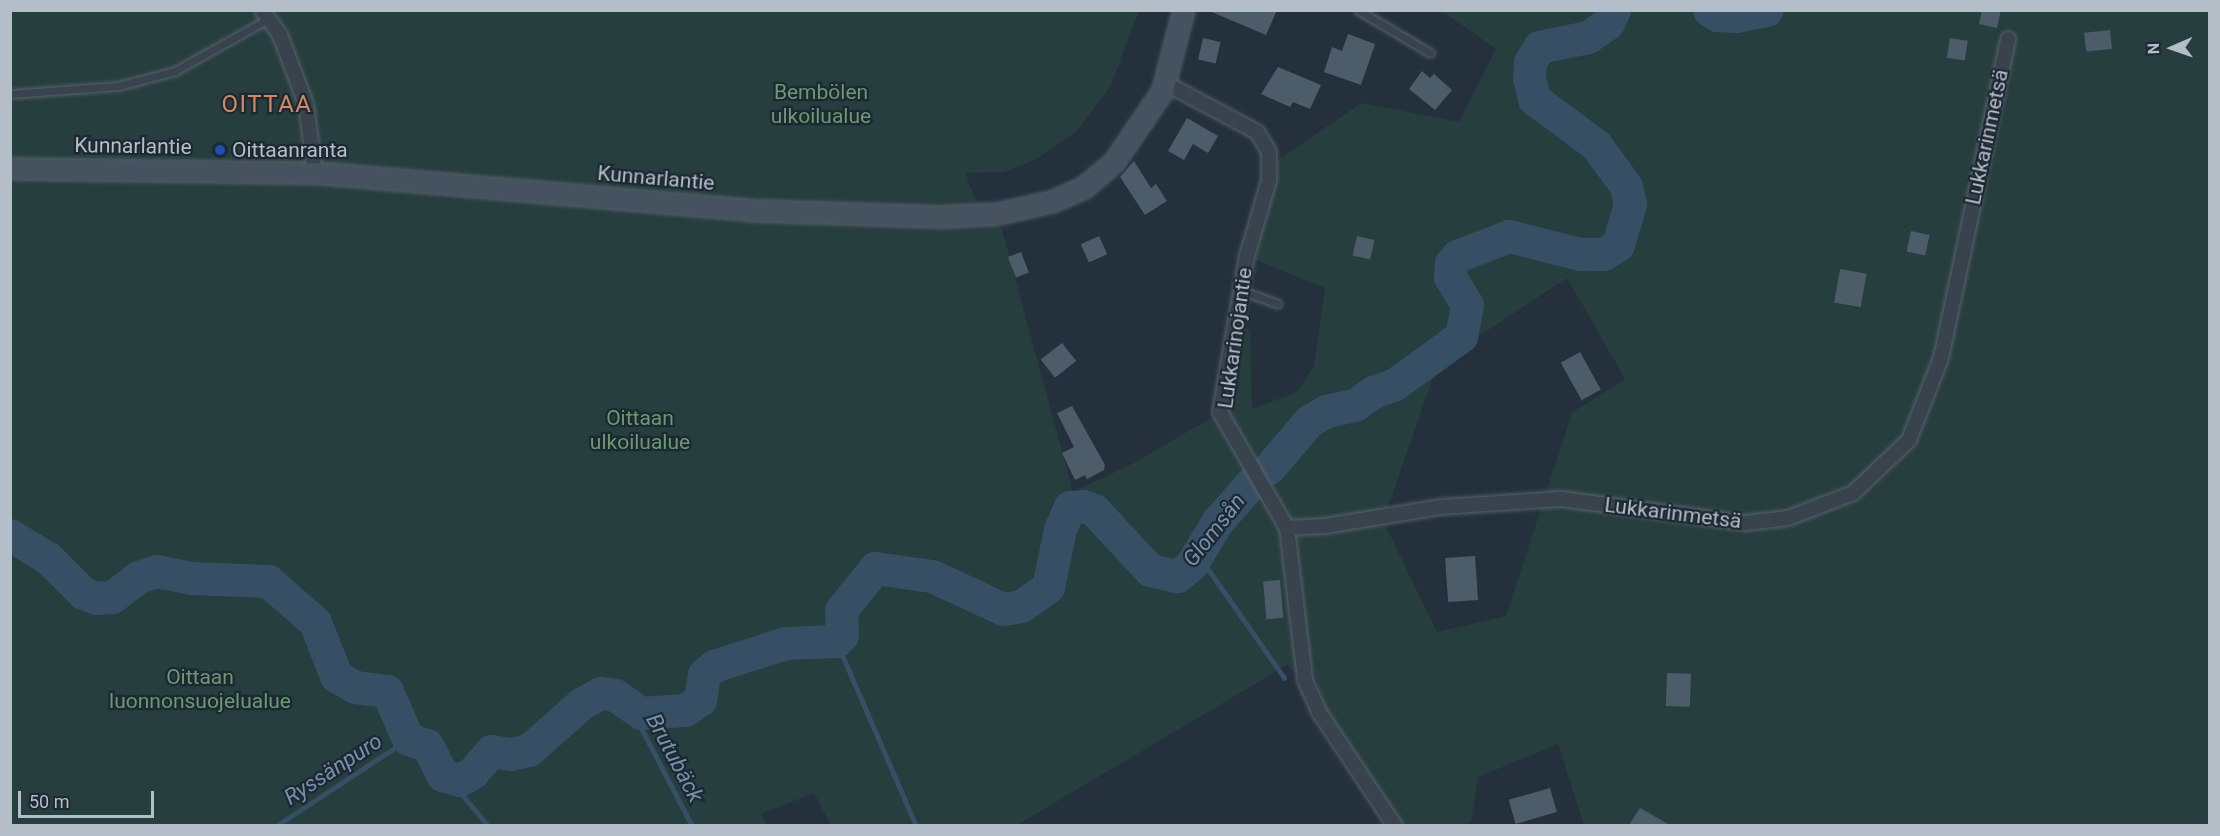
<!DOCTYPE html>
<html>
<head>
<meta charset="utf-8">
<style>
	body { margin:0 }
	#map { position:relative; width:2220px; height:836px; overflow:hidden; background:#24313d; font-family:Roboto,sans-serif }
	div>[style] { position:absolute }
	.green>* { inset:0; background:#263e3e }
	.stream>* { height:5px; margin:-2.5px; padding:0 2.5px; transform-origin:2.5px; border-radius:2.5px; background:#374f64 }
	.river>* { height:33px; margin:-16.5px; padding:0 16.5px; transform-origin:16.5px; border-radius:16.5px; background:#374f64 }
	.building>* { inset:0; background:#4c5c69; transform-origin:0 0 }
	.roads { filter:drop-shadow(0 0 2px #56616b) drop-shadow(0 0 2px #56616b) }
	.service>* { height:7px; margin:-3.5px; padding:0 3.5px; transform-origin:3.5px; border-radius:3.5px; background:#38434d }
	.minor>* { height:14px; margin:-7px; padding:0 7px; transform-origin:7px; border-radius:7px; background:#38434d }
	.secondary>* { height:20px; margin:-10px; padding:0 10px; transform-origin:10px; border-radius:10px; background:#465260 }
	.dots>* { width:16px; height:16px; translate:-50% -50%; box-sizing:border-box; border:3px solid #1d2832; border-radius:50% }
	span { translate:-50% -50%; white-space:nowrap; text-align:center; line-height:1.15; -webkit-text-stroke:4.5px #1d2832; paint-order:stroke }
	.park-label { font-size:21px; color:#6a9a70 }
	.street-label { font-size:21px; color:#b3bec9 }
	.poi-label { font-size:21px; color:#b3bec9 }
	.left { translate:0 -50%; text-align:left }
	.water-label { font-size:22px; color:#7392ac; font-style:italic }
	.quarter-label { font-size:24px; color:#d58862; letter-spacing:1.5px }
	.frame { position:absolute; inset:0; border:12px solid #b3bec9; pointer-events:none }
	.north { position:absolute; left:2142px; top:18px; width:60px; height:60px; -webkit-text-stroke:4px #1d2832; paint-order:stroke; rotate:268deg; font-size:16px; font-weight:700; line-height:24px; text-align:center; color:#b3bec9 }
	.north::after { content:''; display:block; margin:auto; width:21px; height:27px; background:#b3bec9; clip-path:polygon(50% 0,100% 100%,50% 72%,0 100%) }
	.scale { position:absolute; left:18px; top:791px; width:136px; height:27px; box-sizing:border-box; border:3px solid #b3bec9; border-top:0; padding-left:8px; font-size:18px; line-height:21px; white-space:nowrap; color:#b3bec9; -webkit-text-stroke:4px #1d2832; paint-order:stroke }
</style>
</head>
<body>
<div id="map">
	<div class="green">
		<i style="clip-path:polygon(evenodd,11px 11px,1139px 11px,1110px 87px,1076px 132px,1035px 160px,1004px 172px,965px 173px,975px 198px,1002px 230px,1073px 492px,1132px 464px,1211px 418px,1229px 415px,1227px 387px,1238px 327px,1250px 330px,1252px 409px,1297px 392px,1314px 366px,1325px 288px,1252px 258px,1277px 179px,1277px 161px,1361px 103px,1459px 122px,1496px 49px,1442px 11px,2209px 11px,2209px 825px,1584px 825px,1558px 744px,1478px 777px,1471px 822px,1463px 825px,1403px 825px,1326px 710px,1304px 641px,1305px 680px,1287px 665px,1017px 825px,831px 825px,814px 793px,761px 814px,767px 826px,11px 825px,11px 11px,1567px 278px,1625px 379px,1572px 413px,1506px 616px,1437px 632px,1383px 521px,1438px 363px,1567px 278px)"></i>
	</div>
	<div class="stream">
		<i style="left:1198px;top:555px;width:150px;rotate:55deg"></i>
		<i style="left:836px;top:641px;width:202px;rotate:66.6deg"></i>
		<i style="left:629px;top:705px;width:136px;rotate:62.5deg"></i>
		<i style="left:449px;top:779px;width:61px;rotate:50.3deg"></i>
		<i style="left:276px;top:826px;width:158px;rotate:-33.4deg"></i>
	</div>
	<div class="river">
		<i style="left:1709px;top:10px;width:9px;rotate:32deg"></i>
		<i style="left:1717px;top:15px;width:19px;rotate:3deg"></i>
		<i style="left:1736px;top:16px;width:31px;rotate:-11deg"></i>
		<i style="left:1269px;top:468px;width:62px;rotate:-49.6deg"></i>
		<i style="left:1309px;top:421px;width:20px;rotate:-30deg"></i>
		<i style="left:1326px;top:411px;width:30px;rotate:-12deg"></i>
		<i style="left:1355px;top:405px;width:22px;rotate:-36deg"></i>
		<i style="left:1373px;top:392px;width:23px;rotate:-20deg"></i>
		<i style="left:1395px;top:384px;width:82px;rotate:-36deg"></i>
		<i style="left:1461px;top:336px;width:32px;rotate:-79deg"></i>
		<i style="left:1467px;top:305px;width:33px;rotate:-121deg"></i>
		<i style="left:1450px;top:277px;width:14px;rotate:-86deg"></i>
		<i style="left:1451px;top:263px;width:9px;rotate:-49deg"></i>
		<i style="left:1457px;top:256px;width:56px;rotate:-21deg"></i>
		<i style="left:1509px;top:236px;width:73px;rotate:14.2deg"></i>
		<i style="left:1580px;top:254px;width:23px"></i>
		<i style="left:1603px;top:254px;width:17px;rotate:-31deg"></i>
		<i style="left:1618px;top:245px;width:43px;rotate:-73.7deg"></i>
		<i style="left:1630px;top:204px;width:18px;rotate:-103deg"></i>
		<i style="left:1626px;top:186px;width:51px;rotate:-126.2deg"></i>
		<i style="left:1596px;top:145px;width:77px;rotate:-143.4deg"></i>
		<i style="left:1534px;top:99px;width:22px;rotate:-103deg"></i>
		<i style="left:1529px;top:78px;width:16px;rotate:-86deg"></i>
		<i style="left:1530px;top:62px;width:17px;rotate:-59deg"></i>
		<i style="left:1539px;top:47px;width:50px;rotate:-11.5deg"></i>
		<i style="left:1588px;top:37px;width:24px;rotate:-35deg"></i>
		<i style="left:1608px;top:23px;width:14px;rotate:-65deg"></i>
		<i style="left:10px;top:535px;width:44px;rotate:31.2deg"></i>
		<i style="left:48px;top:558px;width:49px;rotate:45deg"></i>
		<i style="left:83px;top:593px;width:14px;rotate:21deg"></i>
		<i style="left:96px;top:598px;width:16px;rotate:-4deg"></i>
		<i style="left:112px;top:597px;width:34px;rotate:-37deg"></i>
		<i style="left:139px;top:577px;width:18px;rotate:-19deg"></i>
		<i style="left:156px;top:571px;width:36px;rotate:11deg"></i>
		<i style="left:191px;top:578px;width:77px;rotate:2.2deg"></i>
		<i style="left:268px;top:581px;width:62px;rotate:41.1deg"></i>
		<i style="left:315px;top:622px;width:58px;rotate:68.7deg"></i>
		<i style="left:336px;top:676px;width:22px;rotate:30deg"></i>
		<i style="left:355px;top:687px;width:32px;rotate:7deg"></i>
		<i style="left:387px;top:691px;width:52px;rotate:66.4deg"></i>
		<i style="left:408px;top:739px;width:20px;rotate:18deg"></i>
		<i style="left:427px;top:745px;width:34px;rotate:63deg"></i>
		<i style="left:442px;top:775px;width:18px;rotate:16deg"></i>
		<i style="left:459px;top:780px;width:15px;rotate:-28deg"></i>
		<i style="left:472px;top:773px;width:29px;rotate:-49deg"></i>
		<i style="left:491px;top:751px;width:20px;rotate:9deg"></i>
		<i style="left:511px;top:754px;width:18px;rotate:-13deg"></i>
		<i style="left:529px;top:750px;width:71px;rotate:-41.6deg"></i>
		<i style="left:582px;top:703px;width:21px;rotate:-28deg"></i>
		<i style="left:601px;top:693px;width:14px;rotate:8deg"></i>
		<i style="left:615px;top:695px;width:32px;rotate:35deg"></i>
		<i style="left:641px;top:713px;width:44px;rotate:-3.9deg"></i>
		<i style="left:685px;top:710px;width:18px;rotate:-34deg"></i>
		<i style="left:700px;top:700px;width:26px;rotate:-81deg"></i>
		<i style="left:704px;top:674px;width:13px;rotate:-39deg"></i>
		<i style="left:714px;top:666px;width:75px;rotate:-17.9deg"></i>
		<i style="left:785px;top:643px;width:51px;rotate:-2.2deg"></i>
		<i style="left:836px;top:641px;width:8px;rotate:-45deg"></i>
		<i style="left:842px;top:635px;width:25px;rotate:-92deg"></i>
		<i style="left:841px;top:610px;width:54px;rotate:-51deg"></i>
		<i style="left:875px;top:568px;width:58px;rotate:8deg"></i>
		<i style="left:932px;top:576px;width:78px;rotate:24.9deg"></i>
		<i style="left:1003px;top:609px;width:18px;rotate:-9deg"></i>
		<i style="left:1021px;top:606px;width:33px;rotate:-35deg"></i>
		<i style="left:1048px;top:587px;width:59px;rotate:-78.3deg"></i>
		<i style="left:1060px;top:529px;width:24px;rotate:-66deg"></i>
		<i style="left:1070px;top:507px;width:13px;rotate:-4deg"></i>
		<i style="left:1083px;top:506px;width:12px;rotate:20deg"></i>
		<i style="left:1094px;top:510px;width:82px;rotate:47deg"></i>
		<i style="left:1150px;top:570px;width:28px;rotate:13deg"></i>
		<i style="left:1177px;top:576px;width:18px;rotate:-38deg"></i>
		<i style="left:1191px;top:565px;width:50px;rotate:-58.8deg"></i>
		<i style="left:1217px;top:522px;width:53px;rotate:-48.8deg"></i>
	</div>
	<div class="building">
		<i style="clip-path:polygon(1207px 10px,1277px 10px,1266px 35px)"></i>
		<i style="clip-path:polygon(1982px 10px,2001px 10px,1997px 28px,1979px 24px)"></i>
		<i style="left:2110px;top:30px;width:19px;height:26px;rotate:84deg"></i>
		<i style="clip-path:polygon(1348px 34px,1375px 44px,1361px 85px,1324px 72px,1332px 47px,1342px 51px)"></i>
		<i style="left:1203px;top:38px;width:18px;height:22px;rotate:13deg"></i>
		<i style="left:1950px;top:38px;width:18px;height:20px;rotate:9deg"></i>
		<i style="clip-path:polygon(1278px 67px,1321px 85px,1310px 109px,1293px 102px,1290px 107px,1261px 94px)"></i>
		<i style="clip-path:polygon(1422px 71px,1430px 78px,1434px 74px,1452px 90px,1435px 110px,1409px 89px)"></i>
		<i style="clip-path:polygon(1187px 118px,1218px 136px,1208px 153px,1193px 144px,1184px 160px,1168px 151px)"></i>
		<i style="clip-path:polygon(1134px 161px,1151px 188px,1156px 184px,1167px 201px,1145px 215px,1120px 177px)"></i>
		<i style="left:1911px;top:231px;width:19px;height:21px;rotate:12deg"></i>
		<i style="left:1099px;top:236px;width:20px;height:20px;rotate:66deg"></i>
		<i style="left:1357px;top:236px;width:18px;height:20px;rotate:13deg"></i>
		<i style="left:1021px;top:252px;width:22px;height:14px;rotate:69deg"></i>
		<i style="left:1840px;top:269px;width:27px;height:34px;rotate:10deg"></i>
		<i style="left:1062px;top:343px;width:23px;height:27px;rotate:52deg"></i>
		<i style="left:1580px;top:352px;width:43px;height:22px;rotate:61deg"></i>
		<i style="clip-path:polygon(1072px 406px,1105px 465px,1104px 470px,1087px 479px,1085px 475px,1075px 480px,1062px 453px,1074px 447px,1057px 413px)"></i>
		<i style="left:1475px;top:556px;width:44px;height:30px;rotate:86deg"></i>
		<i style="left:1280px;top:580px;width:38px;height:17px;rotate:85deg"></i>
		<i style="left:1667px;top:673px;width:24px;height:33px;rotate:2deg"></i>
		<i style="left:1550px;top:788px;width:25px;height:43px;rotate:74deg"></i>
		<i style="clip-path:polygon(1640px 808px,1670px 825px,1629px 825px)"></i>
	</div>
	<div class="roads">
		<div class="service">
			<i style="left:1358px;top:10px;width:84px;rotate:30.8deg"></i>
			<i style="left:10px;top:94px;width:108px;rotate:-4.2deg"></i>
			<i style="left:118px;top:86px;width:59px;rotate:-14.7deg"></i>
			<i style="left:175px;top:71px;width:107px;rotate:-29.2deg"></i>
			<i style="left:1240px;top:290px;width:40px;rotate:20.2deg"></i>
		</div>
		<div class="minor">
			<i style="left:262px;top:10px;width:31px;rotate:54deg"></i>
			<i style="left:280px;top:35px;width:74px;rotate:69.4deg"></i>
			<i style="left:306px;top:104px;width:70px;rotate:82.6deg"></i>
			<i style="left:1165px;top:83px;width:104px;rotate:28deg"></i>
			<i style="left:1257px;top:132px;width:23px;rotate:59deg"></i>
			<i style="left:1269px;top:152px;width:28px;rotate:90deg"></i>
			<i style="left:1269px;top:180px;width:79px;rotate:106.1deg"></i>
			<i style="left:1247px;top:256px;width:158px;rotate:99.8deg"></i>
			<i style="left:1220px;top:412px;width:134px;rotate:60deg"></i>
			<i style="left:1287px;top:528px;width:153px;rotate:83.2deg"></i>
			<i style="left:1305px;top:680px;width:35px;rotate:66deg"></i>
			<i style="left:1319px;top:712px;width:137px;rotate:56.3deg"></i>
			<i style="left:1287px;top:528px;width:38px;rotate:-3deg"></i>
			<i style="left:1325px;top:526px;width:118px;rotate:-9.3deg"></i>
			<i style="left:1441px;top:507px;width:120px;rotate:-3.8deg"></i>
			<i style="left:1561px;top:499px;width:187px;rotate:7.4deg"></i>
			<i style="left:1746px;top:523px;width:42px;rotate:-6.8deg"></i>
			<i style="left:1788px;top:518px;width:70px;rotate:-21deg"></i>
			<i style="left:1853px;top:493px;width:77px;rotate:-43.4deg"></i>
			<i style="left:1909px;top:440px;width:88px;rotate:-68.7deg"></i>
			<i style="left:1941px;top:358px;width:326px;rotate:-78.1deg"></i>
		</div>
		<div class="secondary">
			<i style="left:10px;top:169px;width:305px;rotate:0.8deg"></i>
			<i style="left:315px;top:173px;width:446px;rotate:4.9deg"></i>
			<i style="left:759px;top:211px;width:185px;rotate:1.9deg"></i>
			<i style="left:944px;top:217px;width:54px;rotate:-3.2deg"></i>
			<i style="left:998px;top:214px;width:55px;rotate:-12.5deg"></i>
			<i style="left:1052px;top:202px;width:35px;rotate:-24deg"></i>
			<i style="left:1084px;top:188px;width:39px;rotate:-40deg"></i>
			<i style="left:1114px;top:163px;width:87px;rotate:-55.8deg"></i>
			<i style="left:1163px;top:91px;width:84px;rotate:-75.5deg"></i>
		</div>
	</div>
	<div class="dots">
		<i style="left:220px;top:150px;background:#1a4fb4"></i>
	</div>
	<div class="park-label">
		<span style="left:821px;top:104px">Bembölen<br>ulkoilualue</span>
		<span style="left:640px;top:430px">Oittaan<br>ulkoilualue</span>
		<span style="left:200px;top:689px">Oittaan<br>luonnonsuojelualue</span>
	</div>
	<div class="street-label">
		<span style="left:1987px;top:137px;rotate:-78deg">Lukkarinmetsä</span>
		<span style="left:133px;top:146px;rotate:1deg">Kunnarlantie</span>
		<span style="left:656px;top:178px;rotate:5deg">Kunnarlantie</span>
		<span style="left:1235px;top:338px;rotate:-82deg">Lukkarinojantie</span>
		<span style="left:1673px;top:513px;rotate:7deg">Lukkarinmetsä</span>
	</div>
	<div class="poi-label">
		<span class="left" style="left:232px;top:150px">Oittaanranta</span>
	</div>
	<div class="water-label">
		<span style="left:1214px;top:530px;rotate:-52deg">Glomsån</span>
		<span style="left:675px;top:758px;rotate:62deg">Brutubäck</span>
		<span style="left:333px;top:769px;rotate:-33deg">Ryssänpuro</span>
	</div>
	<div class="quarter-label">
		<span style="left:267px;top:105px">OITTAA</span>
	</div>
	<div class="frame"></div>
	<div class="north">N</div>
	<div class="scale">50 m</div>
</div>
</body>
</html>
